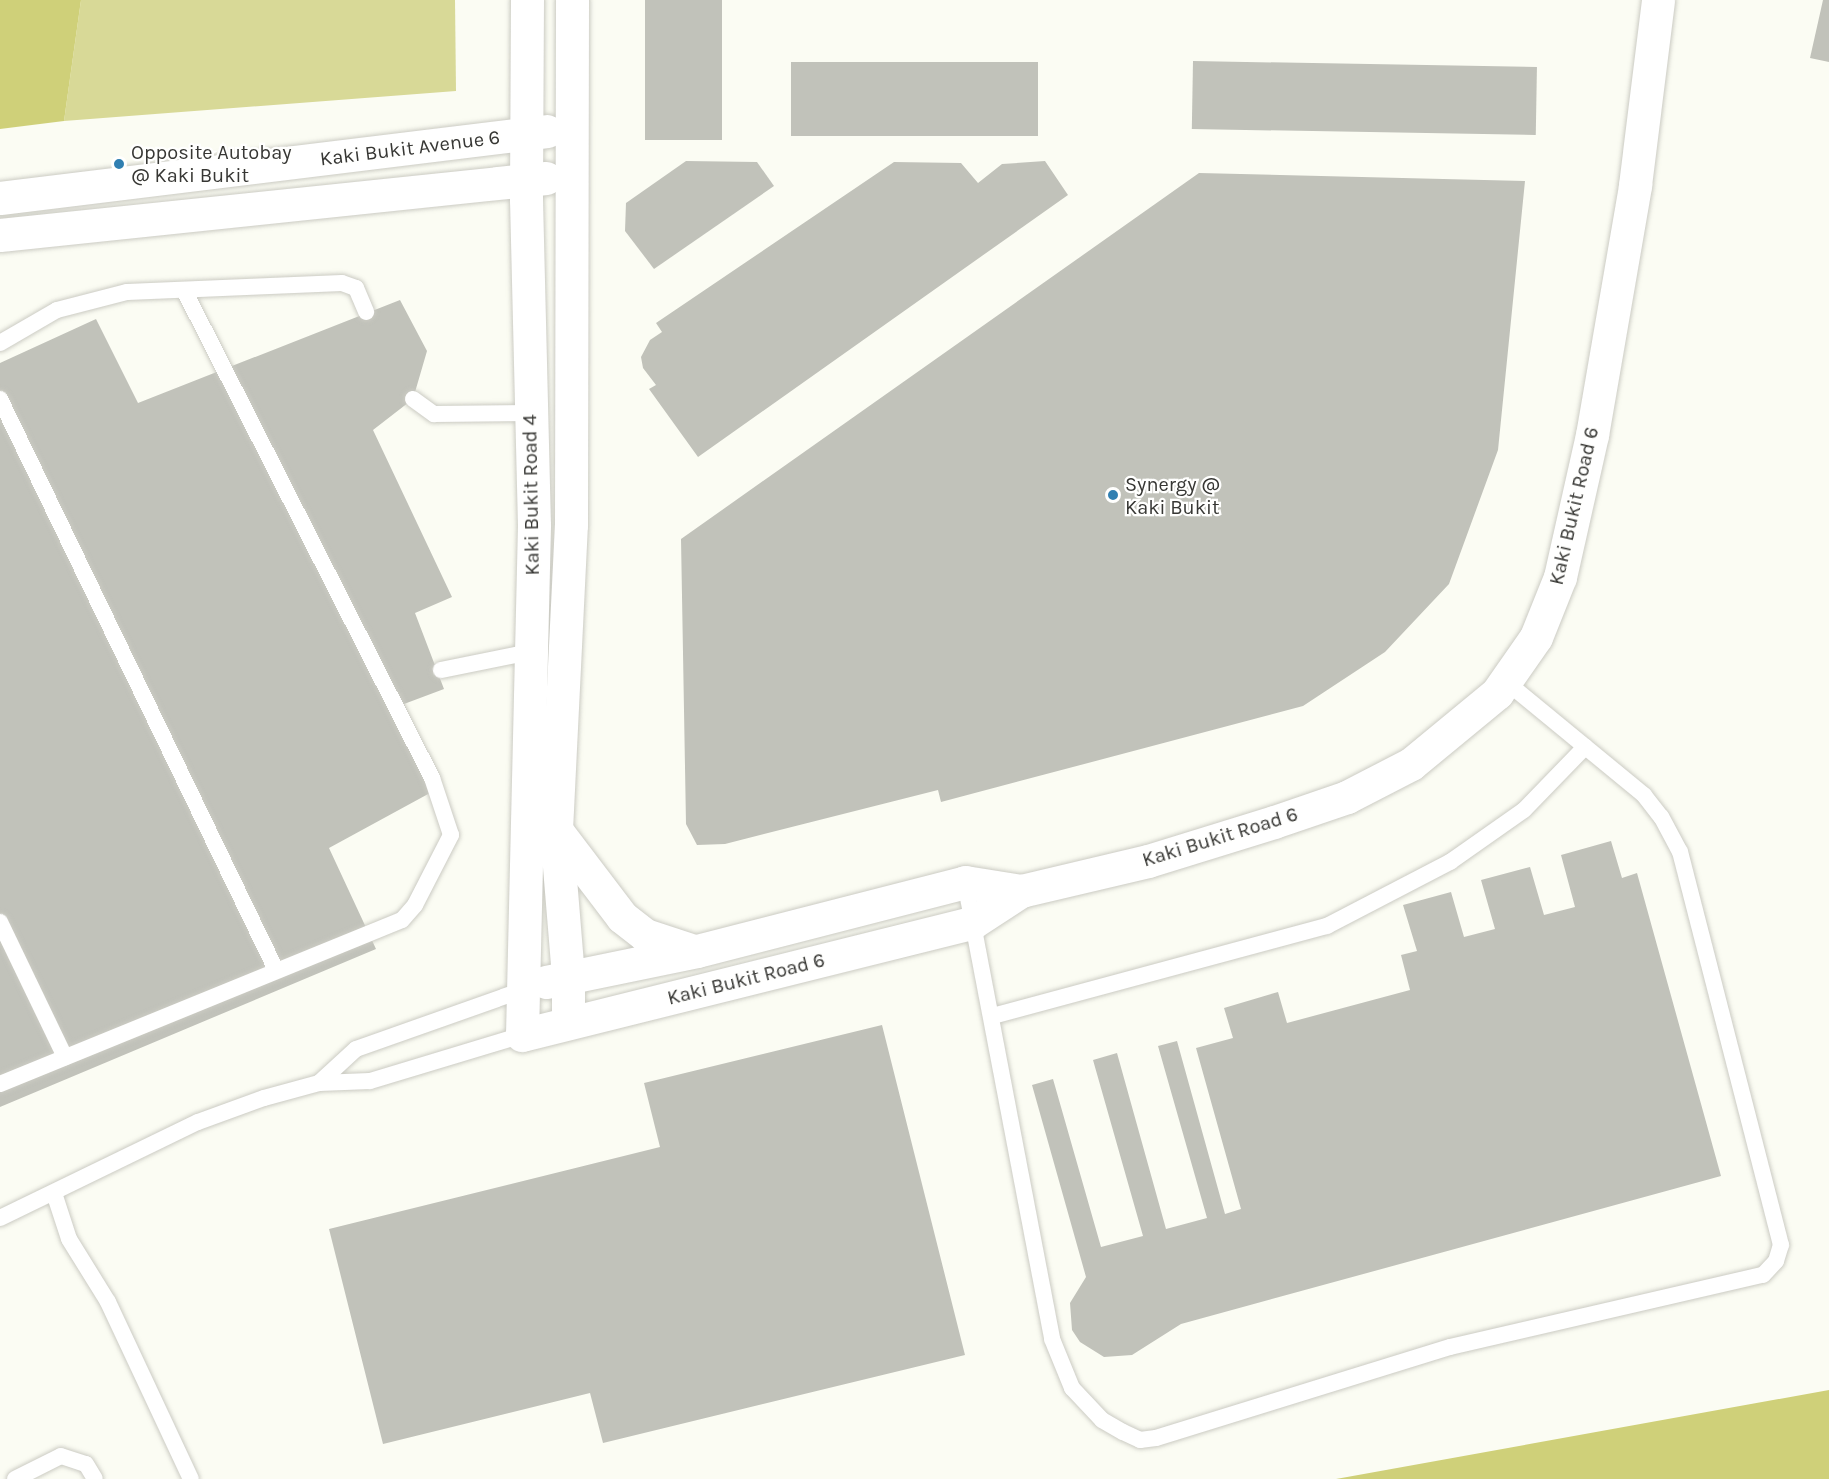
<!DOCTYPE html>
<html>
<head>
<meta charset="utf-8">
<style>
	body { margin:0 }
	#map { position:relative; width:1829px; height:1479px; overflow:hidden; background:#fbfcf3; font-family:Karla,sans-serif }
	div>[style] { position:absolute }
	.green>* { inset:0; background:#d8d997 }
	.forest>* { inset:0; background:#cfd079 }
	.building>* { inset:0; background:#c1c2ba; transform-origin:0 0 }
	.roads { filter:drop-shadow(0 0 2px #cbcbc3) drop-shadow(0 0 2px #cbcbc3) }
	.lane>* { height:16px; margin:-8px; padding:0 8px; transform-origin:8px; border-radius:8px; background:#fff }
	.street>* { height:33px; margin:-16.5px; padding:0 16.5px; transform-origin:16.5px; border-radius:16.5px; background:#fff }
	.dots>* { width:16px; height:16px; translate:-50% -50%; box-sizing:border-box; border:3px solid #fffffe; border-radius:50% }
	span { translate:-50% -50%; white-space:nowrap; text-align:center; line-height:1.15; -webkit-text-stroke:4.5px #fffffe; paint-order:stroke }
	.street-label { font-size:20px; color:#373734 }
	.poi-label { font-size:20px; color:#373734 }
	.left { translate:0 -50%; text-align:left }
</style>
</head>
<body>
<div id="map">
	<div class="green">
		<i style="clip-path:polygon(81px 0,455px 0,456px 91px,64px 121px)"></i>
	</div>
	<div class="forest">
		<i style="clip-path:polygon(0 0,81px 0,64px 121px,0 129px)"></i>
		<i style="clip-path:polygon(1829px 1390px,1829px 1479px,1336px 1479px)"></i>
	</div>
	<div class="building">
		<i style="left:645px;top:0;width:77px;height:140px"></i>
		<i style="clip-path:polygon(1823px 0,1829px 0,1829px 62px,1810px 58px)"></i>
		<i style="left:1193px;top:61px;width:344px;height:68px;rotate:1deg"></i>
		<i style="left:791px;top:62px;width:247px;height:74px"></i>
		<i style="clip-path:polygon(686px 161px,757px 162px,774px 186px,654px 269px,625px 231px,626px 203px)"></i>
		<i style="clip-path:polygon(1045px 161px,1068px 195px,698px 457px,649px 389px,656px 385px,643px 368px,641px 357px,650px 340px,662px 332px,656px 323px,894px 162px,961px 163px,978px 183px,1002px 164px)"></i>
		<i style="clip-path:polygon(1199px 173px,1525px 181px,1498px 450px,1449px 584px,1385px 652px,1303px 706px,941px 802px,938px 790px,725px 844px,697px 845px,686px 824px,681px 539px)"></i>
		<i style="clip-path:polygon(400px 300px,427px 351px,413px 399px,373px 430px,452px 597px,415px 613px,444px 689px,404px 704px,441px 787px,329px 848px,376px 949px,0 1107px,0 363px,96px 319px,138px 403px)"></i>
		<i style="clip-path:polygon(1611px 841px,1622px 878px,1637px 873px,1721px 1176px,1181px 1324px,1132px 1355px,1104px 1357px,1080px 1342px,1072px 1330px,1070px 1303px,1086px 1277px,1032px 1085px,1053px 1079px,1101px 1247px,1143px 1236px,1093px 1060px,1117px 1053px,1166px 1229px,1207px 1218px,1158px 1046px,1177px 1041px,1225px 1214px,1241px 1209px,1196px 1048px,1233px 1038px,1224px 1008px,1278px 992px,1287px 1023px,1410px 990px,1401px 955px,1417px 951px,1403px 905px,1451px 892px,1464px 937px,1495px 929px,1481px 880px,1530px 867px,1544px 915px,1575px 907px,1561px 855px)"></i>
		<i style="clip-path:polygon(882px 1025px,965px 1355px,603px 1443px,590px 1393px,383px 1444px,329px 1229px,660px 1147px,644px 1083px)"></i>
	</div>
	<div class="roads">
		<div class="lane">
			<i style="left:0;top:343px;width:66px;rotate:-30.1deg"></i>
			<i style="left:57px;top:310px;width:72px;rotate:-14.4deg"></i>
			<i style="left:127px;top:292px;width:215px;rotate:-2.4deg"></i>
			<i style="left:342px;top:283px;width:15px;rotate:20deg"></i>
			<i style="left:356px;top:288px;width:26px;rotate:67deg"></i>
			<i style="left:0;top:399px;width:634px;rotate:64.2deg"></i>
			<i style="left:413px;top:399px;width:26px;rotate:36deg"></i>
			<i style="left:434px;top:414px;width:95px;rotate:-0.6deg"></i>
			<i style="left:441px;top:670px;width:91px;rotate:-11.4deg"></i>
			<i style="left:965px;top:882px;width:465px;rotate:79.2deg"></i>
			<i style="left:1052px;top:1339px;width:53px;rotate:67.8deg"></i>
			<i style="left:1072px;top:1388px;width:44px;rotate:46.8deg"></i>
			<i style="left:1102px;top:1420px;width:24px;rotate:30deg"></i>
			<i style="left:1123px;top:1432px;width:19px;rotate:25deg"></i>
			<i style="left:1140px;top:1440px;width:16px;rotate:-7deg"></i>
			<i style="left:1156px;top:1438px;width:308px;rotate:-17.2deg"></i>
			<i style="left:1450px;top:1347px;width:321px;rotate:-13deg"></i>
			<i style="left:1763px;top:1275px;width:19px;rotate:-47deg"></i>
			<i style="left:1776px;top:1261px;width:17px;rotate:-73deg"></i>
			<i style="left:1781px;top:1245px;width:406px;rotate:-104.4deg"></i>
			<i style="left:1680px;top:852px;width:40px;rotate:-118deg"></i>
			<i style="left:1661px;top:817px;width:28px;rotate:-128deg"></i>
			<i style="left:1644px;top:795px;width:180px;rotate:-140.6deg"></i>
			<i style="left:0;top:922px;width:150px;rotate:64.3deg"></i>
			<i style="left:993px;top:1016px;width:346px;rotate:-15.1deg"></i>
			<i style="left:1327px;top:926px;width:139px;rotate:-27.5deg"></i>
			<i style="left:1450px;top:862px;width:90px;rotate:-35.1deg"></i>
			<i style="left:1524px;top:810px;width:88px;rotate:-45.9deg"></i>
			<i style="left:319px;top:1083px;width:50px;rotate:-42.6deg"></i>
			<i style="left:356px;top:1049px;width:177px;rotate:-19.5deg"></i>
			<i style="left:0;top:1084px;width:434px;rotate:-22.2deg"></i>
			<i style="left:402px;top:920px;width:20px;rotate:-49deg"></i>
			<i style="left:415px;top:905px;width:79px;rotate:-62.8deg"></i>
			<i style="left:451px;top:835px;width:60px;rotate:-108.4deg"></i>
			<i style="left:432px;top:778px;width:547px;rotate:-116.94deg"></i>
			<i style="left:54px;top:1193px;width:48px;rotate:71.9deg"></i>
			<i style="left:69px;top:1239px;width:74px;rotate:58.2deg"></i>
			<i style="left:108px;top:1302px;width:195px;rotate:64.9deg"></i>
			<i style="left:0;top:1218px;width:220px;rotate:-25.9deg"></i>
			<i style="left:198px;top:1122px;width:70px;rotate:-20deg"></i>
			<i style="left:264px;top:1098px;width:57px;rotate:-15.3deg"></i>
			<i style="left:319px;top:1083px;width:51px;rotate:-2.2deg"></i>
			<i style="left:370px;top:1081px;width:159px;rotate:-16.8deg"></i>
			<i style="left:15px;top:1479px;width:51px;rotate:-26.6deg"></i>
			<i style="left:61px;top:1456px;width:26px;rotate:18deg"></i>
			<i style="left:86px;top:1464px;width:17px;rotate:59deg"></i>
		</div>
		<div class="street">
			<i style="left:527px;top:0;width:199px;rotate:90.3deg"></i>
			<i style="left:526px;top:199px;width:326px;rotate:88.6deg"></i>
			<i style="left:534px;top:525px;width:510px;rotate:91.35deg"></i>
			<i style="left:522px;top:1035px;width:464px;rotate:-14deg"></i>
			<i style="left:972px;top:923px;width:59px;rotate:-33.1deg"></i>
			<i style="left:1021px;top:891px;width:130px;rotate:-13.3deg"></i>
			<i style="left:1148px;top:861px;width:132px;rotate:-17.2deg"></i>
			<i style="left:1274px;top:822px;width:77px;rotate:-18.9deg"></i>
			<i style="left:1347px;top:797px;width:72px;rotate:-27.3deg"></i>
			<i style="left:1411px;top:764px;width:112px;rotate:-39.5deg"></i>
			<i style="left:1497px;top:693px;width:68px;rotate:-55.1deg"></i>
			<i style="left:1536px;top:637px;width:65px;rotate:-68.2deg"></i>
			<i style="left:1560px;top:577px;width:146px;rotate:-77.3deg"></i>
			<i style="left:1592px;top:435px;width:254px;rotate:-80.2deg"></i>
			<i style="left:1635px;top:185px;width:186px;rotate:-82.9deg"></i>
			<i style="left:0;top:198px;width:551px;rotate:-6.98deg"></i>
			<i style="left:0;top:235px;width:549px;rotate:-5.96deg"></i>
			<i style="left:556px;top:830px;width:109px;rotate:52.8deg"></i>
			<i style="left:622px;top:917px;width:29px;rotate:38deg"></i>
			<i style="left:645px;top:935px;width:48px;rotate:18.1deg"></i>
			<i style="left:546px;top:982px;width:154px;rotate:-11.6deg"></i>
			<i style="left:697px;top:951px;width:277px;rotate:-14.4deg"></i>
			<i style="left:965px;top:882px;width:57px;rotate:9.1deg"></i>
			<i style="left:568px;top:1023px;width:47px;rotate:-90deg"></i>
			<i style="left:568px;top:976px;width:146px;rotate:-94.7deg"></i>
			<i style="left:556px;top:830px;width:305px;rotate:-87.2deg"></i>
			<i style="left:571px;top:525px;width:525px;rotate:-89.89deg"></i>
		</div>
	</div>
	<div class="dots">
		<i style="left:119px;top:164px;background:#307fb1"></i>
		<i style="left:1113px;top:495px;background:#307fb1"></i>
	</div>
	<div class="street-label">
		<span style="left:410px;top:148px;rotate:-7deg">Kaki Bukit Avenue 6</span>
		<span style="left:531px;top:495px;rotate:-91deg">Kaki Bukit Road 4</span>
		<span style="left:1574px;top:506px;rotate:-77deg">Kaki Bukit Road 6</span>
		<span style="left:1220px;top:837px;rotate:-17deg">Kaki Bukit Road 6</span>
		<span style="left:746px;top:979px;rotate:-14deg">Kaki Bukit Road 6</span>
	</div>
	<div class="poi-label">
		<span class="left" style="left:131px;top:164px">Opposite Autobay<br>@ Kaki Bukit</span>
		<span class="left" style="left:1125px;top:496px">Synergy @<br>Kaki Bukit</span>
	</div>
</div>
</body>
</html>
